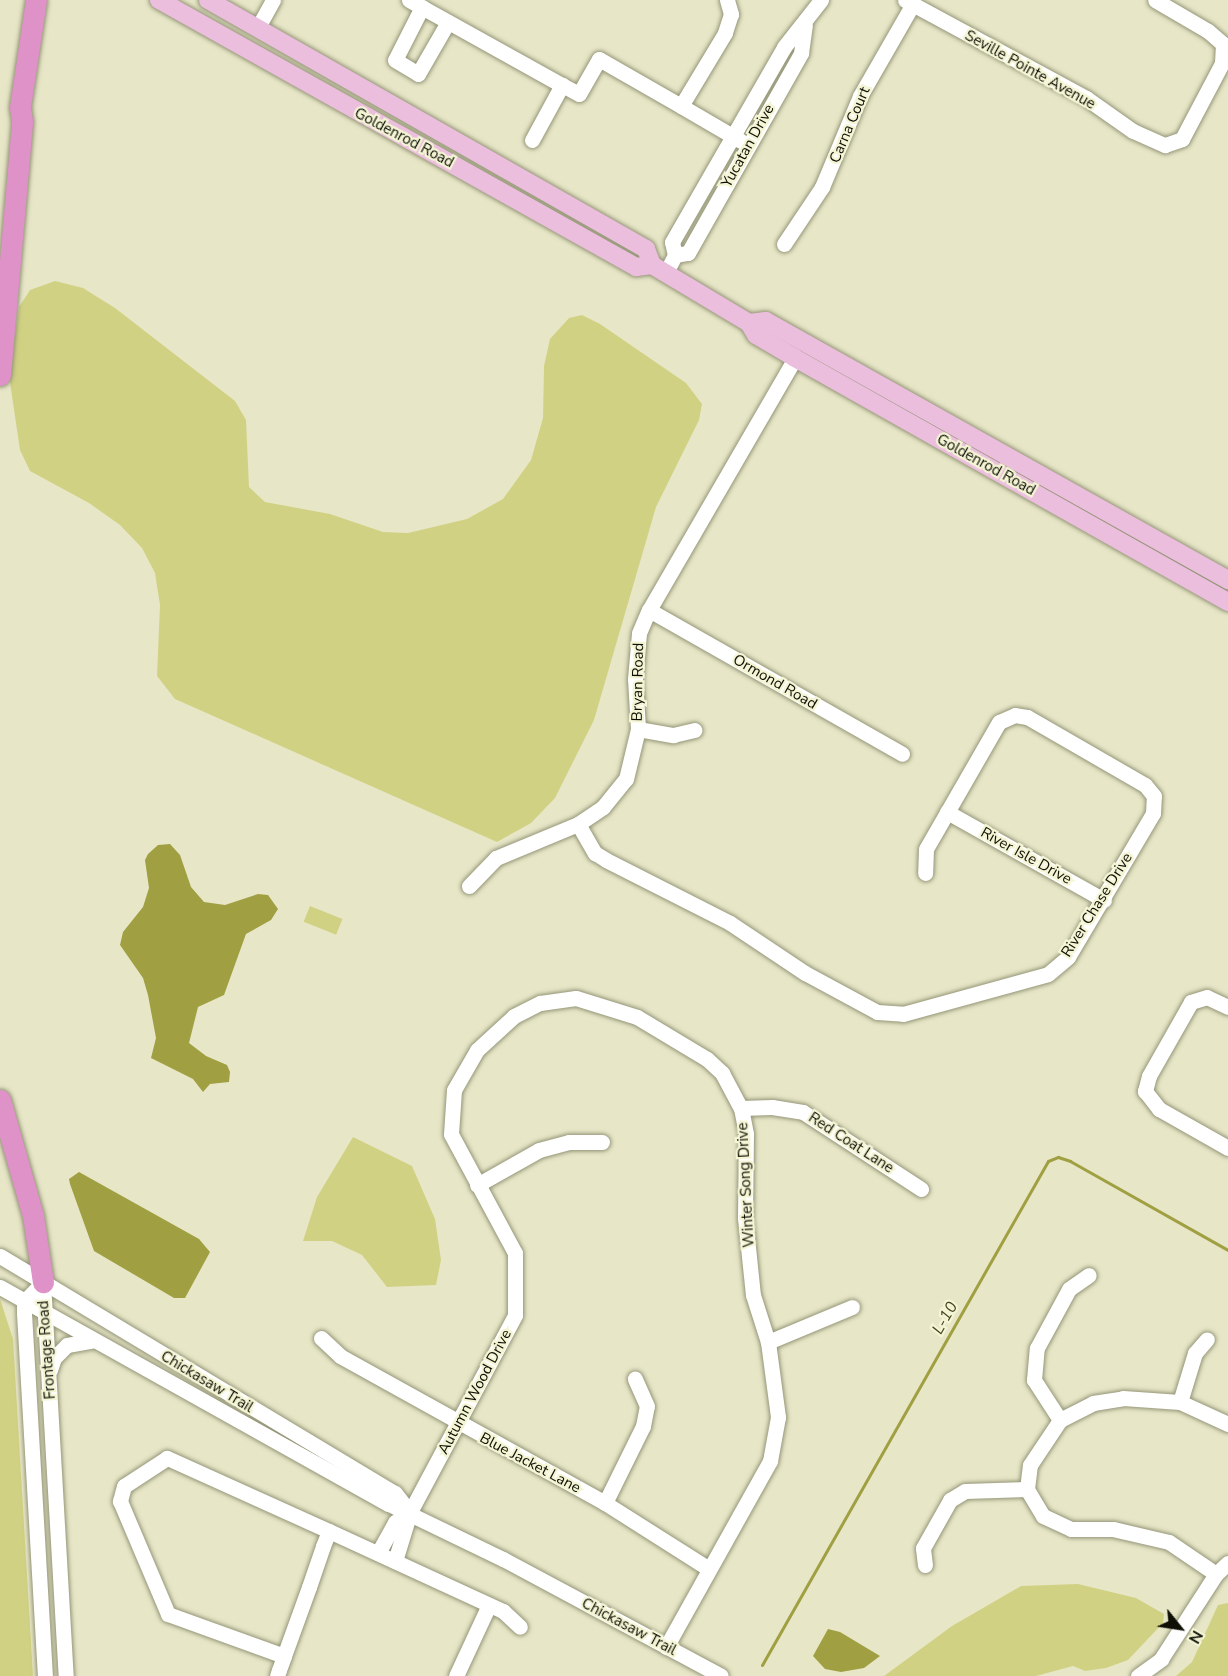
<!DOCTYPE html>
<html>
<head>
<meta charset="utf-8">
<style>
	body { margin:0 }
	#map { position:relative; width:1228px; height:1676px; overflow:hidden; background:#e7e7c8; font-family:"Nunito Sans",sans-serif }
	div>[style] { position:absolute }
	.green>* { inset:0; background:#d1d184; transform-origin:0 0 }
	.water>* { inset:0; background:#a09f41 }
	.stream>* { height:3px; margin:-1.5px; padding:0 1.5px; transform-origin:1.5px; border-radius:1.5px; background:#a09f41 }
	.roads { filter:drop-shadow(0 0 2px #959578) drop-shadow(0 0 2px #959578) }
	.minor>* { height:15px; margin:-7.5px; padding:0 7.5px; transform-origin:7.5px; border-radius:7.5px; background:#fff }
	.major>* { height:18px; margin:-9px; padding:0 9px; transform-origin:9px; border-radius:9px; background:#ebbedd }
	.highway>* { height:21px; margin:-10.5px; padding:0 10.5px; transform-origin:10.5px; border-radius:10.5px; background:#de92c7 }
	span { translate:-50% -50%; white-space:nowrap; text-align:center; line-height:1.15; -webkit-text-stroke:4.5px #f4f5d5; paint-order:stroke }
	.street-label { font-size:15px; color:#0f0f05 }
	.water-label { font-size:16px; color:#44441c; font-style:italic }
	.north { position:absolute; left:1150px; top:1598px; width:60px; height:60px; -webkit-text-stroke:4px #f4f5d5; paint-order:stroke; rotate:120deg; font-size:16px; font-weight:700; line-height:24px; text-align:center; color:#0f0f05 }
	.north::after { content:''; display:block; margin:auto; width:21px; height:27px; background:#0f0f05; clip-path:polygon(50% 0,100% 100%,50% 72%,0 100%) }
</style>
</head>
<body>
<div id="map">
	<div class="green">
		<i style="clip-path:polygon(55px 281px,83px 288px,115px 308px,235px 401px,246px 420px,249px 487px,265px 502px,330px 514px,383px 532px,408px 533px,467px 519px,503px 499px,531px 460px,543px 418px,544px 366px,550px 339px,569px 318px,582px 315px,600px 324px,686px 383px,702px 404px,699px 420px,656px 507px,594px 720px,555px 798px,531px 823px,497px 842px,175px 699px,157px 676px,160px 605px,155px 573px,142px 548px,120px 525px,89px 503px,30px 471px,20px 450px,9px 376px,19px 307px,30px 290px)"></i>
		<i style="left:310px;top:906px;width:35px;height:17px;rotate:22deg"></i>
		<i style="clip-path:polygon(353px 1137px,412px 1166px,435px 1219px,441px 1260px,436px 1285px,387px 1287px,362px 1255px,332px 1241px,303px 1241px,317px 1197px)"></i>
		<i style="clip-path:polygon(0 1299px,13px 1339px,33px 1676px,0 1676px)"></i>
		<i style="clip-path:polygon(1078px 1584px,1136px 1598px,1164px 1614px,1163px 1623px,1128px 1660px,1106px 1668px,1085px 1671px,1073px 1666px,1036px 1676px,884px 1676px,952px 1626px,1021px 1586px)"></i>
		<i style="clip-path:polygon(1228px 1603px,1228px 1676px,1176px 1676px,1192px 1662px,1218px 1605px)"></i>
	</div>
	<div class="water">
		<i style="clip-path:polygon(170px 844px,180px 855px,191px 887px,204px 902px,225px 905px,258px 894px,268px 895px,278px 909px,271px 920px,246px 934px,224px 995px,198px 1007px,189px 1043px,206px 1056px,227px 1065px,230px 1072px,229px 1082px,210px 1084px,203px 1092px,193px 1079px,151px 1058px,156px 1038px,148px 995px,143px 978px,120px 945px,123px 932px,143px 907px,149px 888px,145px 860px,148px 854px,158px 845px)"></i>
		<i style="clip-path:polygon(79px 1172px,199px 1239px,210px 1252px,185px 1298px,174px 1298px,94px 1251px,70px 1184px,69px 1179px)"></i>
		<i style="clip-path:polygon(828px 1629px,840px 1632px,880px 1656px,864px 1668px,841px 1672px,825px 1669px,813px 1656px)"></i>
	</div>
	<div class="stream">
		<i style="left:762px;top:1665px;width:579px;rotate:-60.43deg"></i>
		<i style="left:1048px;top:1161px;width:11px;rotate:-22deg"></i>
		<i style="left:1058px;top:1157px;width:13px;rotate:18deg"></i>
		<i style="left:1070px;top:1161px;width:181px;rotate:29.4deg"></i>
	</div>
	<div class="roads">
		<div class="minor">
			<i style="left:409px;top:0;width:175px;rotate:29.1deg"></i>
			<i style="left:727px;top:0;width:15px;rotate:74deg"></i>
			<i style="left:731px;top:14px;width:20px;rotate:108deg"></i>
			<i style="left:725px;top:33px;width:85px;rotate:121.1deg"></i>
			<i style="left:681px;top:106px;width:69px;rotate:30.3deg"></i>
			<i style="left:905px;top:0;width:206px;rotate:28.4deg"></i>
			<i style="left:1086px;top:98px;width:57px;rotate:35.1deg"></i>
			<i style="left:1133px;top:131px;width:35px;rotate:24deg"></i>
			<i style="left:1165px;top:145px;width:18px;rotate:-19deg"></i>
			<i style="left:1182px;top:139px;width:86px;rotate:-62.2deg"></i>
			<i style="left:1222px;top:63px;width:19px;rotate:-87deg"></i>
			<i style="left:1223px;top:44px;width:20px;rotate:-139deg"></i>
			<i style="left:1208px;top:31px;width:61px;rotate:-149.7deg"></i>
			<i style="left:422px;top:7px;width:59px;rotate:117deg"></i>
			<i style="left:395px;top:60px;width:27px;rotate:31deg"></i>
			<i style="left:418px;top:74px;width:60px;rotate:-60deg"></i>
			<i style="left:258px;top:27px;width:31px;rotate:-61deg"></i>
			<i style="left:532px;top:140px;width:63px;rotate:-61.4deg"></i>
			<i style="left:562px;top:85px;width:19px;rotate:28deg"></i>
			<i style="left:579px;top:94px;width:40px;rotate:-60.3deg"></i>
			<i style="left:599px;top:59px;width:95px;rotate:29.8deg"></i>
			<i style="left:784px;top:244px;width:69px;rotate:-56.3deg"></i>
			<i style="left:822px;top:187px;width:99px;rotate:-67.3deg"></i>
			<i style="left:860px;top:96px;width:106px;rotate:-60.1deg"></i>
			<i style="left:675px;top:255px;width:13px;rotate:-9deg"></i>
			<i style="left:688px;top:253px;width:230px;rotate:-60.5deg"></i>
			<i style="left:801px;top:53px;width:28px;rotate:-82deg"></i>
			<i style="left:665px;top:274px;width:21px;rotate:-62deg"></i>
			<i style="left:675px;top:255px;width:13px;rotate:-103deg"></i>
			<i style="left:672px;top:242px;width:225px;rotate:-60.1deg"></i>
			<i style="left:784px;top:47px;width:60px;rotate:-51.8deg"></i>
			<i style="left:649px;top:610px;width:291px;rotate:29.6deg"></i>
			<i style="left:638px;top:729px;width:36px;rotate:10deg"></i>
			<i style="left:673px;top:735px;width:22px;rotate:-13deg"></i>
			<i style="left:947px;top:812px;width:180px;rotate:29.3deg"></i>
			<i style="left:578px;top:824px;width:34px;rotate:60deg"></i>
			<i style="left:595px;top:853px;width:13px;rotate:32deg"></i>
			<i style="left:606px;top:860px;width:139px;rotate:26.9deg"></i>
			<i style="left:730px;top:923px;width:90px;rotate:33.7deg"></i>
			<i style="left:805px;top:973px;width:82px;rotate:28.4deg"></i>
			<i style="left:877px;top:1012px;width:26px;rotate:4deg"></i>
			<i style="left:903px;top:1014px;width:150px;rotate:-15.4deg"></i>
			<i style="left:1048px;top:974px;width:26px;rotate:-40deg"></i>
			<i style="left:1068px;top:957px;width:167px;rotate:-59.4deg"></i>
			<i style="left:1153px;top:813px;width:17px;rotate:-87deg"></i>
			<i style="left:1154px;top:796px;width:14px;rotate:-129deg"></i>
			<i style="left:1145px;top:785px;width:136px;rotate:-150deg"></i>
			<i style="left:1027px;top:717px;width:12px;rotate:-171deg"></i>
			<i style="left:1015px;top:715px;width:17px;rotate:156deg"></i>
			<i style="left:999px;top:722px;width:146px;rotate:119.9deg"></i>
			<i style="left:926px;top:849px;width:24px;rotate:92deg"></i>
			<i style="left:469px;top:886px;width:39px;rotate:-46deg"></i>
			<i style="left:496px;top:858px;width:89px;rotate:-22.5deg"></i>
			<i style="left:578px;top:824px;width:30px;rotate:-34deg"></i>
			<i style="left:603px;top:807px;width:36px;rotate:-51deg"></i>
			<i style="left:626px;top:779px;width:51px;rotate:-76.5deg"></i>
			<i style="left:638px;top:729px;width:50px;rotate:-93.4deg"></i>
			<i style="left:635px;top:679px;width:46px;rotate:-85deg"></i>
			<i style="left:639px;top:633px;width:25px;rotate:-67deg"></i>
			<i style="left:649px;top:610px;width:291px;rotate:-59.9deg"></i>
			<i style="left:1228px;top:1007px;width:23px;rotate:-155deg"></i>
			<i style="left:1207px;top:997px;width:17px;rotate:163deg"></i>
			<i style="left:1191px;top:1002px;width:85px;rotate:119.6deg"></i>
			<i style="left:1149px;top:1076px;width:16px;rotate:105deg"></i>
			<i style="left:1145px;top:1091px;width:23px;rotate:52deg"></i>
			<i style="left:1159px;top:1109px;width:79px;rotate:29.5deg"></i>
			<i style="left:741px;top:1108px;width:31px;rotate:-2deg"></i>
			<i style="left:772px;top:1107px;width:31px;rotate:9deg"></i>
			<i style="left:803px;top:1112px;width:141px;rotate:33.1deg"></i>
			<i style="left:477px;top:1185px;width:71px;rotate:-29.4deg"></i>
			<i style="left:539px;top:1150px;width:31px;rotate:-15deg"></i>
			<i style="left:569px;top:1142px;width:33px"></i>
			<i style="left:0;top:1256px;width:461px;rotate:31deg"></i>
			<i style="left:395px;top:1493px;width:23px;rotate:52deg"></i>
			<i style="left:43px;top:1282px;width:28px;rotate:134deg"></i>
			<i style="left:24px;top:1302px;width:11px;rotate:90deg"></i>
			<i style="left:24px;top:1313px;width:364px;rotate:86.7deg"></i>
			<i style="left:43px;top:1282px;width:395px;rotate:86.7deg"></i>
			<i style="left:0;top:1287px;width:445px;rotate:29.2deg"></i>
			<i style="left:389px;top:1504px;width:127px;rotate:25.8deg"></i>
			<i style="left:503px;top:1559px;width:247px;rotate:28.2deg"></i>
			<i style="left:321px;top:1338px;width:26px;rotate:43deg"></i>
			<i style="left:340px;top:1356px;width:303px;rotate:29deg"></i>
			<i style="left:605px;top:1503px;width:123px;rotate:32.4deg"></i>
			<i style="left:768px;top:1342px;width:91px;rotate:-22.6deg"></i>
			<i style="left:50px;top:1370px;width:13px;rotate:-72deg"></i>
			<i style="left:54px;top:1358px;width:18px;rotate:-45deg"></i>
			<i style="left:67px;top:1345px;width:27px;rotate:-10deg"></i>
			<i style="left:1180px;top:1402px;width:51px;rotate:-73deg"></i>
			<i style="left:1195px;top:1353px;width:18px;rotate:-49deg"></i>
			<i style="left:1060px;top:1420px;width:48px;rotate:-123deg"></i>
			<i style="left:1034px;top:1380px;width:32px;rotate:-85deg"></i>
			<i style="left:1037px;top:1348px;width:67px;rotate:-61.5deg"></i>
			<i style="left:1069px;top:1289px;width:24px;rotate:-35deg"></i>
			<i style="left:605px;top:1503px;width:86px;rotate:-63.7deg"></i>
			<i style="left:643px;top:1426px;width:20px;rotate:-79deg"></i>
			<i style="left:647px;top:1406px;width:30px;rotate:-114deg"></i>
			<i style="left:329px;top:1531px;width:192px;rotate:24.7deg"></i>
			<i style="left:503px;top:1611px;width:23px;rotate:43deg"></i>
			<i style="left:378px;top:1553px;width:35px;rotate:-61deg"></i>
			<i style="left:395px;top:1522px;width:18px;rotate:-34deg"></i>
			<i style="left:395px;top:1561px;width:51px;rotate:-73deg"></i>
			<i style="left:410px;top:1512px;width:223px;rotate:-61.9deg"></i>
			<i style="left:515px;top:1315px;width:62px;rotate:-90deg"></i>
			<i style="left:515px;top:1253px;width:135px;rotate:-118.3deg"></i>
			<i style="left:451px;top:1134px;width:44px;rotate:-86.1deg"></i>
			<i style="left:454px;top:1090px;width:46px;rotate:-60.1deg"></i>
			<i style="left:477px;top:1050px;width:50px;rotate:-42.6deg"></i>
			<i style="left:514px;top:1016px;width:29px;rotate:-27deg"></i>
			<i style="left:540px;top:1003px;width:36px;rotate:-8deg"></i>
			<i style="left:576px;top:998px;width:64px;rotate:17.3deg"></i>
			<i style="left:637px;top:1017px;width:82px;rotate:31deg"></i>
			<i style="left:707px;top:1059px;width:21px;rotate:43deg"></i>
			<i style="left:722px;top:1073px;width:40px;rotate:62deg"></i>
			<i style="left:741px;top:1108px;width:26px;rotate:79deg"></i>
			<i style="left:746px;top:1134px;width:84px;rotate:90.7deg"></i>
			<i style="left:745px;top:1218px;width:77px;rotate:84.1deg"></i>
			<i style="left:753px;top:1295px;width:49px;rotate:72.3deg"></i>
			<i style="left:768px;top:1342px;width:76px;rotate:82.4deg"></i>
			<i style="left:778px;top:1417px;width:45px;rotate:100.3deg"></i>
			<i style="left:770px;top:1461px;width:213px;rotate:119.2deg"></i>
			<i style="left:925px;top:1565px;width:17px;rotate:-97deg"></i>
			<i style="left:923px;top:1548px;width:55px;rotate:-60.6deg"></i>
			<i style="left:950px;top:1500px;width:17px;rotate:-31deg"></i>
			<i style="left:965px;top:1491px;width:62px;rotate:-1.8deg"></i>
			<i style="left:1216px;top:1574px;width:57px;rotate:-145.8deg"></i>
			<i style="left:1169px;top:1542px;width:57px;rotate:-166.9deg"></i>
			<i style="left:1113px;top:1529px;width:42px;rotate:180deg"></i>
			<i style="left:1071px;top:1529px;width:31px;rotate:-155deg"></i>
			<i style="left:1043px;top:1516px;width:31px;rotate:-121deg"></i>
			<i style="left:1027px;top:1489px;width:24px;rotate:-83deg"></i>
			<i style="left:1030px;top:1465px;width:54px;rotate:-56.3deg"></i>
			<i style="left:1060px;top:1420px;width:37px;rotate:-27deg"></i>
			<i style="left:1093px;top:1403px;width:30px;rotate:-9deg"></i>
			<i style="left:1123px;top:1398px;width:57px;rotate:4deg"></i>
			<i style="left:1180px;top:1402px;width:53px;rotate:24.6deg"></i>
			<i style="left:277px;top:1676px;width:6px;rotate:-72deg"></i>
			<i style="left:279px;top:1670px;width:15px;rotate:-70deg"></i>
			<i style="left:284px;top:1656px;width:73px;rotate:-70.1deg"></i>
			<i style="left:309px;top:1587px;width:43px;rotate:-71.1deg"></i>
			<i style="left:323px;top:1546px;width:16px;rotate:-68deg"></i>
			<i style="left:329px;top:1531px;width:178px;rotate:-155.7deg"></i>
			<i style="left:167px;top:1458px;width:51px;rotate:146.9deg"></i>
			<i style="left:124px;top:1486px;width:16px;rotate:105deg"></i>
			<i style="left:120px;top:1501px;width:123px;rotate:67deg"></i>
			<i style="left:168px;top:1614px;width:123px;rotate:19.9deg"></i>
			<i style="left:456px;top:1676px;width:78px;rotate:-65.1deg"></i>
			<i style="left:1138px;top:1676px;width:29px;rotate:-36deg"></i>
			<i style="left:1161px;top:1659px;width:101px;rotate:-57.1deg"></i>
			<i style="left:1216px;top:1574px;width:16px;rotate:-43deg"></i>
		</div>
		<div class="major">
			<i style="left:159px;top:0;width:547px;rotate:29.24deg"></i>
			<i style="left:636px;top:267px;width:16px;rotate:-7deg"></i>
			<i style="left:652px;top:265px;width:113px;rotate:30.9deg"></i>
			<i style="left:749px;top:323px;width:14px;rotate:60deg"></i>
			<i style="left:756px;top:335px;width:45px;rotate:30.5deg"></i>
			<i style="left:795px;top:358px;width:497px;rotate:29.4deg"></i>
			<i style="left:208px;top:0;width:504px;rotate:29.62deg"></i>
			<i style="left:646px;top:249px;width:17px;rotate:69deg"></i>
			<i style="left:749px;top:323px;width:17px;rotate:-7deg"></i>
			<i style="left:766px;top:321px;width:530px;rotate:29.28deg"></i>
		</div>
		<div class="highway">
			<i style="left:0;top:375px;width:255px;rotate:-85deg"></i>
			<i style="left:22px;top:121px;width:14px;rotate:-98deg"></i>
			<i style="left:20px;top:107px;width:108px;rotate:-81.5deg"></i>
			<i style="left:0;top:1100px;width:121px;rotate:74.1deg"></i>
			<i style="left:33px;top:1216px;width:67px;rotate:81.4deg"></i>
		</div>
	</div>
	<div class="street-label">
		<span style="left:1030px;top:70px;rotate:29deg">Seville Pointe Avenue</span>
		<span style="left:850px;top:125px;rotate:-67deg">Carna Court</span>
		<span style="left:404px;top:138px;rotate:28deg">Goldenrod Road</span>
		<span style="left:748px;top:146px;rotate:-61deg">Yucatan Drive</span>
		<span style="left:986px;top:465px;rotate:29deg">Goldenrod Road</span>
		<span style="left:638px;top:682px;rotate:-89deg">Bryan Road</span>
		<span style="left:775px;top:682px;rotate:30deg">Ormond Road</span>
		<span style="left:1026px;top:856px;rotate:29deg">River Isle Drive</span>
		<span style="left:1097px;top:905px;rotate:-58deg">River Chase Drive</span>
		<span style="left:851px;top:1143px;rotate:33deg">Red Coat Lane</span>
		<span style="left:746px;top:1185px;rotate:-93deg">Winter Song Drive</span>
		<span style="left:47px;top:1350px;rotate:-94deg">Frontage Road</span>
		<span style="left:207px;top:1382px;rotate:31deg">Chickasaw Trail</span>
		<span style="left:475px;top:1392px;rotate:-62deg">Autumn Wood Drive</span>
		<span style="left:530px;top:1463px;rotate:28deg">Blue Jacket Lane</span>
		<span style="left:629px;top:1627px;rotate:28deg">Chickasaw Trail</span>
	</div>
	<div class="water-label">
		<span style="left:945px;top:1318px;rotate:-60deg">L-10</span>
	</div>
	<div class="north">N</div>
</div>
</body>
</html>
